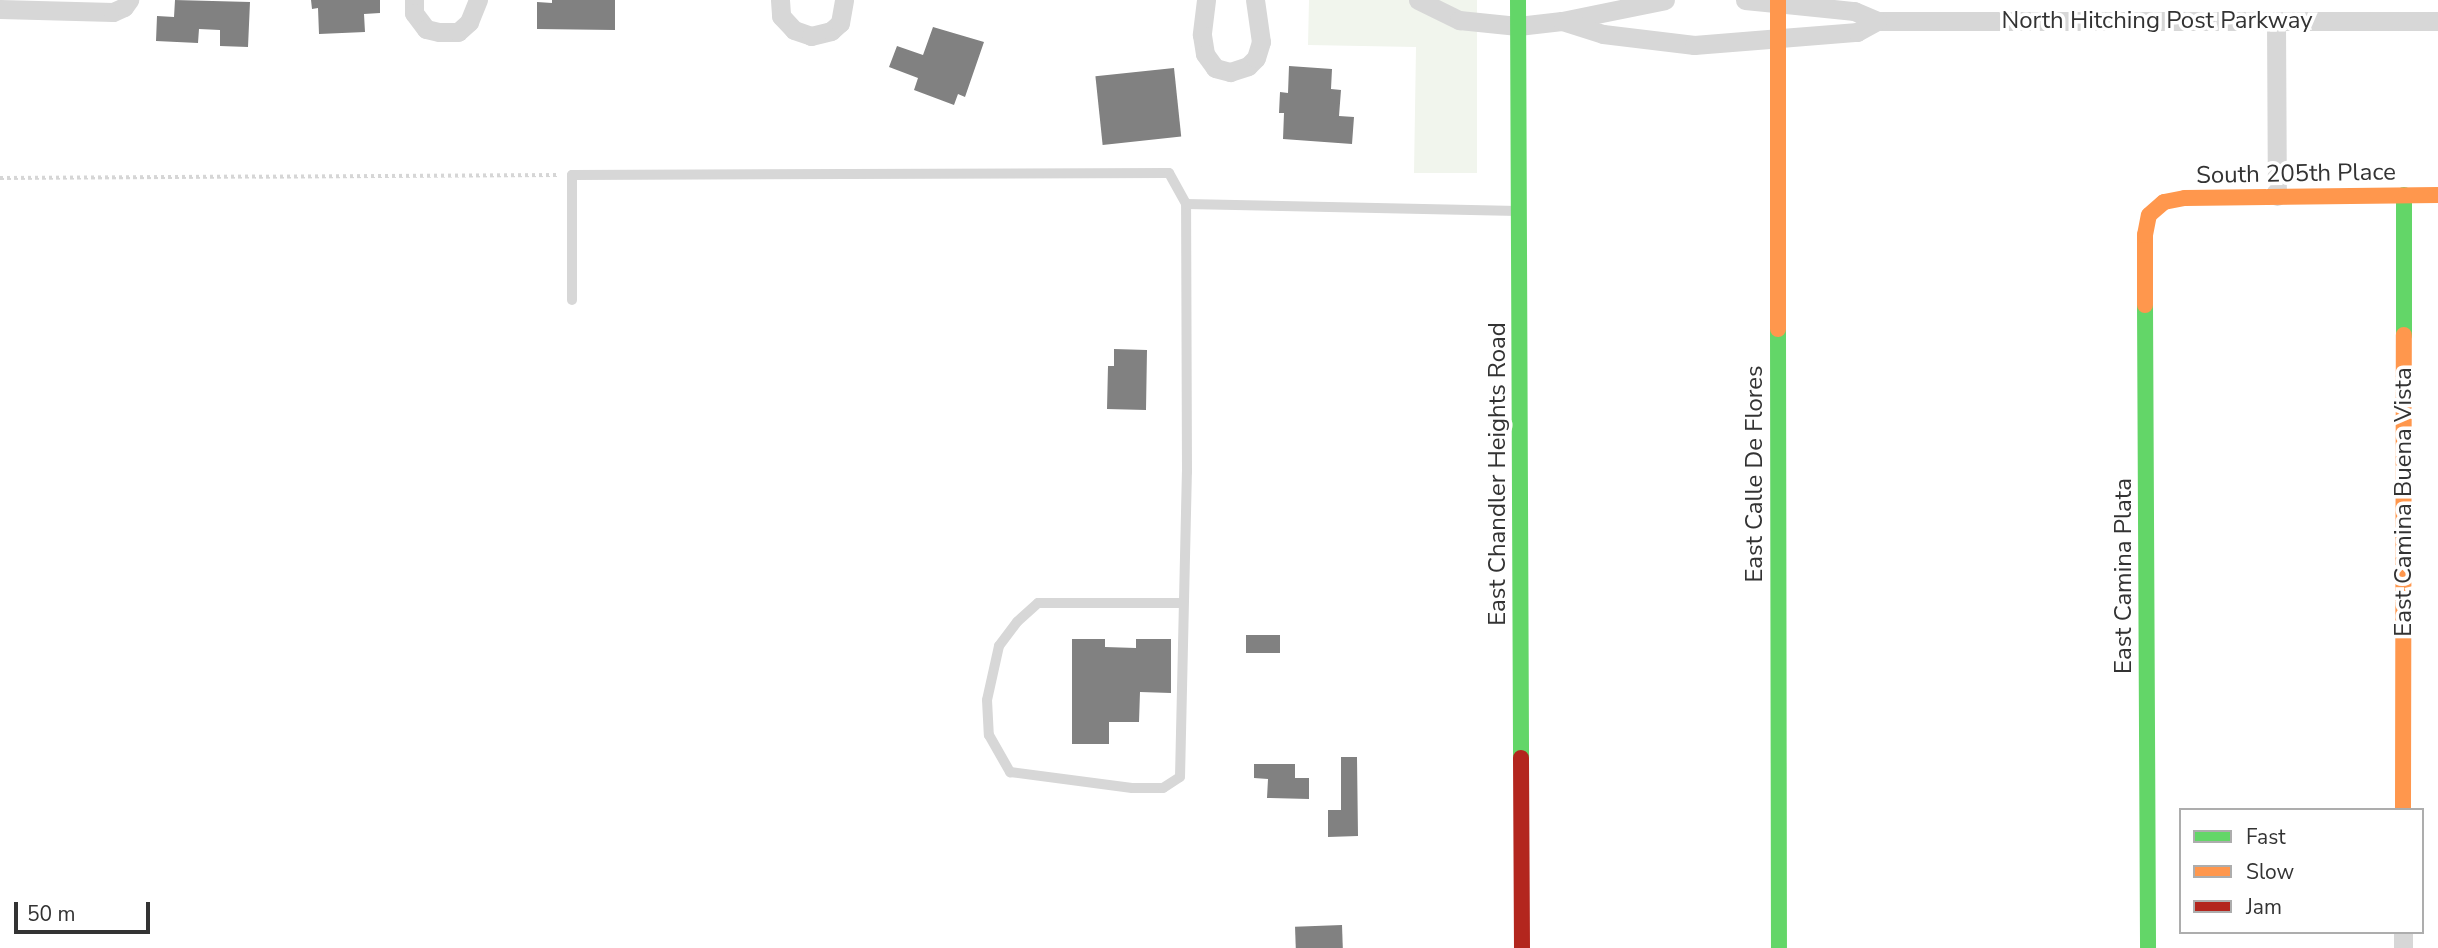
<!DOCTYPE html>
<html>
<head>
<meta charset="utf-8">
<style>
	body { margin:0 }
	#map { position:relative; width:2438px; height:948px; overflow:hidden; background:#fff; font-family:"Nunito Sans",sans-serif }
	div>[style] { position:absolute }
	.green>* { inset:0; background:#f1f5ed }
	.building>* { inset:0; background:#818181; transform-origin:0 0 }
	.path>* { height:3.5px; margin-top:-1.75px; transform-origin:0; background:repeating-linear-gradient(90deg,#d6d6d6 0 3.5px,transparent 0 7px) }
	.lane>* { height:10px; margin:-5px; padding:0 5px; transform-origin:5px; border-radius:5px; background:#d7d7d7 }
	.street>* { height:19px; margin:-9.5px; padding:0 9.5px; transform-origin:9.5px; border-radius:9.5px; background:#d7d7d7 }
	.fast>* { height:16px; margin:-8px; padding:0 8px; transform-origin:8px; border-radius:8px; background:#63d668 }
	.slow>* { height:16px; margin:-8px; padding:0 8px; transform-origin:8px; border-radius:8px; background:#ff974d }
	.jam>* { height:16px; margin:-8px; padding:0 8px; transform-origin:8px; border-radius:8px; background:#b3261e }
	span { translate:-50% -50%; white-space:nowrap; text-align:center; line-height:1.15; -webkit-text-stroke:7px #fff; paint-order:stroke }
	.street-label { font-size:24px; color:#333 }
	.legend { position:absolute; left:2179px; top:808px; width:245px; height:126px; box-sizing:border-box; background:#fff; border:2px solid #adadad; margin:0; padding:9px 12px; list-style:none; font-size:21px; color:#333 }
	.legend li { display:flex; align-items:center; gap:14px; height:35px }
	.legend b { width:35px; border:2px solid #adadad }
	.scale { position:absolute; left:14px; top:902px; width:136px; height:32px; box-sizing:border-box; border:4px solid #333; border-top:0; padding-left:9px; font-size:21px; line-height:24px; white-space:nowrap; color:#333; -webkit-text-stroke:5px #fff; paint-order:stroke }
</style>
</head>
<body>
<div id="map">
	<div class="green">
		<i style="clip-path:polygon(1309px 0,1477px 0,1477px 173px,1414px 173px,1416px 47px,1308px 45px)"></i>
	</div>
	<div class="building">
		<i style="clip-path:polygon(175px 0,250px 2px,248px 47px,220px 46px,220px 30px,199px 29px,198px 43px,156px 41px,157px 16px,174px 17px)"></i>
		<i style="clip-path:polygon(311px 0,380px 0,380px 13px,364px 14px,365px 32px,319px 34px,318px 8px,312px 9px)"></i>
		<i style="clip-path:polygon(552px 0,615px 0,615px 30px,537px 29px,537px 2px,552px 3px)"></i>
		<i style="clip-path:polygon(933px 27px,984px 42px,965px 97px,958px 94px,954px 105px,914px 90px,918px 78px,889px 67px,897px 46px,923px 55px)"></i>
		<i style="clip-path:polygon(1289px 66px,1332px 69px,1331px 89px,1341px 90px,1339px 116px,1354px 117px,1352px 144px,1283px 139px,1284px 113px,1279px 113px,1280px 92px,1288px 93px)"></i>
		<i style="left:1174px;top:68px;width:69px;height:79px;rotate:84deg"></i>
		<i style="clip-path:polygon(1114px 349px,1147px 350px,1146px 410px,1107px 409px,1108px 366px,1114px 366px)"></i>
		<i style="left:1280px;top:635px;width:18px;height:34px;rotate:90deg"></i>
		<i style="clip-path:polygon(1072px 639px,1105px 639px,1105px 647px,1136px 648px,1136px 639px,1171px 639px,1171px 693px,1140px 692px,1139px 722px,1109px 722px,1109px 744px,1072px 744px)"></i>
		<i style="clip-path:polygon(1341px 757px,1357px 757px,1358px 836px,1328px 837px,1328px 810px,1341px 810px)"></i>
		<i style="clip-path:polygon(1254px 764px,1295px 764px,1295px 778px,1309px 778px,1309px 799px,1267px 798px,1268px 779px,1254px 778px)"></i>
		<i style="left:1342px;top:925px;width:23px;height:47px;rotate:88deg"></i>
	</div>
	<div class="path">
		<i style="left:0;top:178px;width:560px;rotate:-0.31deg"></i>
	</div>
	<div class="lane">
		<i style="left:572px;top:300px;width:125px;rotate:-90deg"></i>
		<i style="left:572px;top:175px;width:597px;rotate:-0.19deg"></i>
		<i style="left:1169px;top:173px;width:35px;rotate:61deg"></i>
		<i style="left:1183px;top:603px;width:145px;rotate:180deg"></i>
		<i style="left:1038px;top:603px;width:28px;rotate:138deg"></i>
		<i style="left:1017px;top:622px;width:30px;rotate:127deg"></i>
		<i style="left:999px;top:646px;width:55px;rotate:102.5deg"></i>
		<i style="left:987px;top:700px;width:35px;rotate:87deg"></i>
		<i style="left:989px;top:735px;width:43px;rotate:60.4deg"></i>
		<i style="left:1010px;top:772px;width:123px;rotate:7.5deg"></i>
		<i style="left:1132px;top:788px;width:31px"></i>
		<i style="left:1163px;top:788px;width:20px;rotate:-33deg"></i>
		<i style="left:1180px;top:777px;width:305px;rotate:-88.7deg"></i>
		<i style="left:1187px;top:472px;width:268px;rotate:-90.2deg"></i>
		<i style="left:1186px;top:204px;width:332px;rotate:1.2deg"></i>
	</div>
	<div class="street">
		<i style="left:414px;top:0;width:13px;rotate:90deg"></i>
		<i style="left:414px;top:13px;width:20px;rotate:53deg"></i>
		<i style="left:426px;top:29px;width:13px;rotate:13deg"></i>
		<i style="left:439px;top:32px;width:19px"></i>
		<i style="left:458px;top:32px;width:15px;rotate:-42deg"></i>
		<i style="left:469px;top:22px;width:24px;rotate:-68deg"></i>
		<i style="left:780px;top:0;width:16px;rotate:86deg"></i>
		<i style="left:781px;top:16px;width:19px;rotate:47deg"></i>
		<i style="left:794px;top:30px;width:18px;rotate:19deg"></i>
		<i style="left:811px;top:36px;width:21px;rotate:-14deg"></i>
		<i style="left:831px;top:31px;width:12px;rotate:-42deg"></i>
		<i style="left:840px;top:23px;width:23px;rotate:-80deg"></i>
		<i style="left:1206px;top:0;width:35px;rotate:97deg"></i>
		<i style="left:1202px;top:35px;width:19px;rotate:81deg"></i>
		<i style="left:1205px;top:54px;width:17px;rotate:54deg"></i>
		<i style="left:1215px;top:68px;width:16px;rotate:15deg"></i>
		<i style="left:1230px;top:72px;width:19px;rotate:-18deg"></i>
		<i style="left:1248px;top:66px;width:11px;rotate:-45deg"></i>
		<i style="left:1256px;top:58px;width:17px;rotate:-73deg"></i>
		<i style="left:1261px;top:42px;width:42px;rotate:-98.1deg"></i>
		<i style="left:1418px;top:0;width:46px;rotate:26deg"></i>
		<i style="left:1459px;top:20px;width:59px;rotate:5.8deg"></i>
		<i style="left:1518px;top:26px;width:44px;rotate:-6.5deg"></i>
		<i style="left:1562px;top:21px;width:105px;rotate:-11.5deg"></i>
		<i style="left:1745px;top:0;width:110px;rotate:5.8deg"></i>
		<i style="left:1854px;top:11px;width:25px;rotate:23deg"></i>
		<i style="left:1877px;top:21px;width:561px"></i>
		<i style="left:0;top:9px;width:113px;rotate:1.5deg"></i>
		<i style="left:113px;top:12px;width:12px;rotate:-24deg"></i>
		<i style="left:124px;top:7px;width:9px;rotate:-54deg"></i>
		<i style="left:1562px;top:21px;width:43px;rotate:17.6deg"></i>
		<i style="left:1603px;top:34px;width:92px;rotate:6.9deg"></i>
		<i style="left:1694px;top:45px;width:164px;rotate:-4.6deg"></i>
		<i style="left:1857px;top:32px;width:23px;rotate:-29deg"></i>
		<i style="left:2276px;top:21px;width:175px;rotate:89.7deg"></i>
		<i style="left:2403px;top:948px;width:16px;rotate:-90deg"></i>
	</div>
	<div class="fast">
		<i style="left:1518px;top:0;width:758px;rotate:89.77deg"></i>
		<i style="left:2145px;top:305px;width:643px;rotate:89.73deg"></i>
		<i style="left:1778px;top:329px;width:619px;rotate:89.91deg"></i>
		<i style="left:2404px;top:335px;width:140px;rotate:-90deg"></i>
	</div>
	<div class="slow">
		<i style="left:1778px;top:0;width:329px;rotate:90deg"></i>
		<i style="left:2145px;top:305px;width:70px;rotate:-90deg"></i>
		<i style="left:2145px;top:235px;width:20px;rotate:-79deg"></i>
		<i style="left:2149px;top:215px;width:20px;rotate:-41deg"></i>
		<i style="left:2164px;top:202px;width:21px;rotate:-11deg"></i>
		<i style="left:2185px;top:198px;width:253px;rotate:-0.7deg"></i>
		<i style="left:2403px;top:810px;width:475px;rotate:-89.9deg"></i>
	</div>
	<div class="jam">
		<i style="left:1521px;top:758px;width:190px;rotate:89.7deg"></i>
	</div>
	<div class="street-label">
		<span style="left:2157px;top:21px">North Hitching Post Parkway</span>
		<span style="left:2296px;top:174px;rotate:-1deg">South 205th Place</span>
		<span style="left:1498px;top:474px;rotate:-90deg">East Chandler Heights Road</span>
		<span style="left:1755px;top:474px;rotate:-90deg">East Calle De Flores</span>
		<span style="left:2404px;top:502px;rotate:-90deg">East Camina Buena Vista</span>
		<span style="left:2124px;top:576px;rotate:-90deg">East Camina Plata</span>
	</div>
	<ul class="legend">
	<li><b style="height:9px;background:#63d668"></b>Fast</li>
	<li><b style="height:9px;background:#ff974d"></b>Slow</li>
	<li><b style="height:9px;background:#b3261e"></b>Jam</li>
	</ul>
	<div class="scale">50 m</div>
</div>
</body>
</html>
